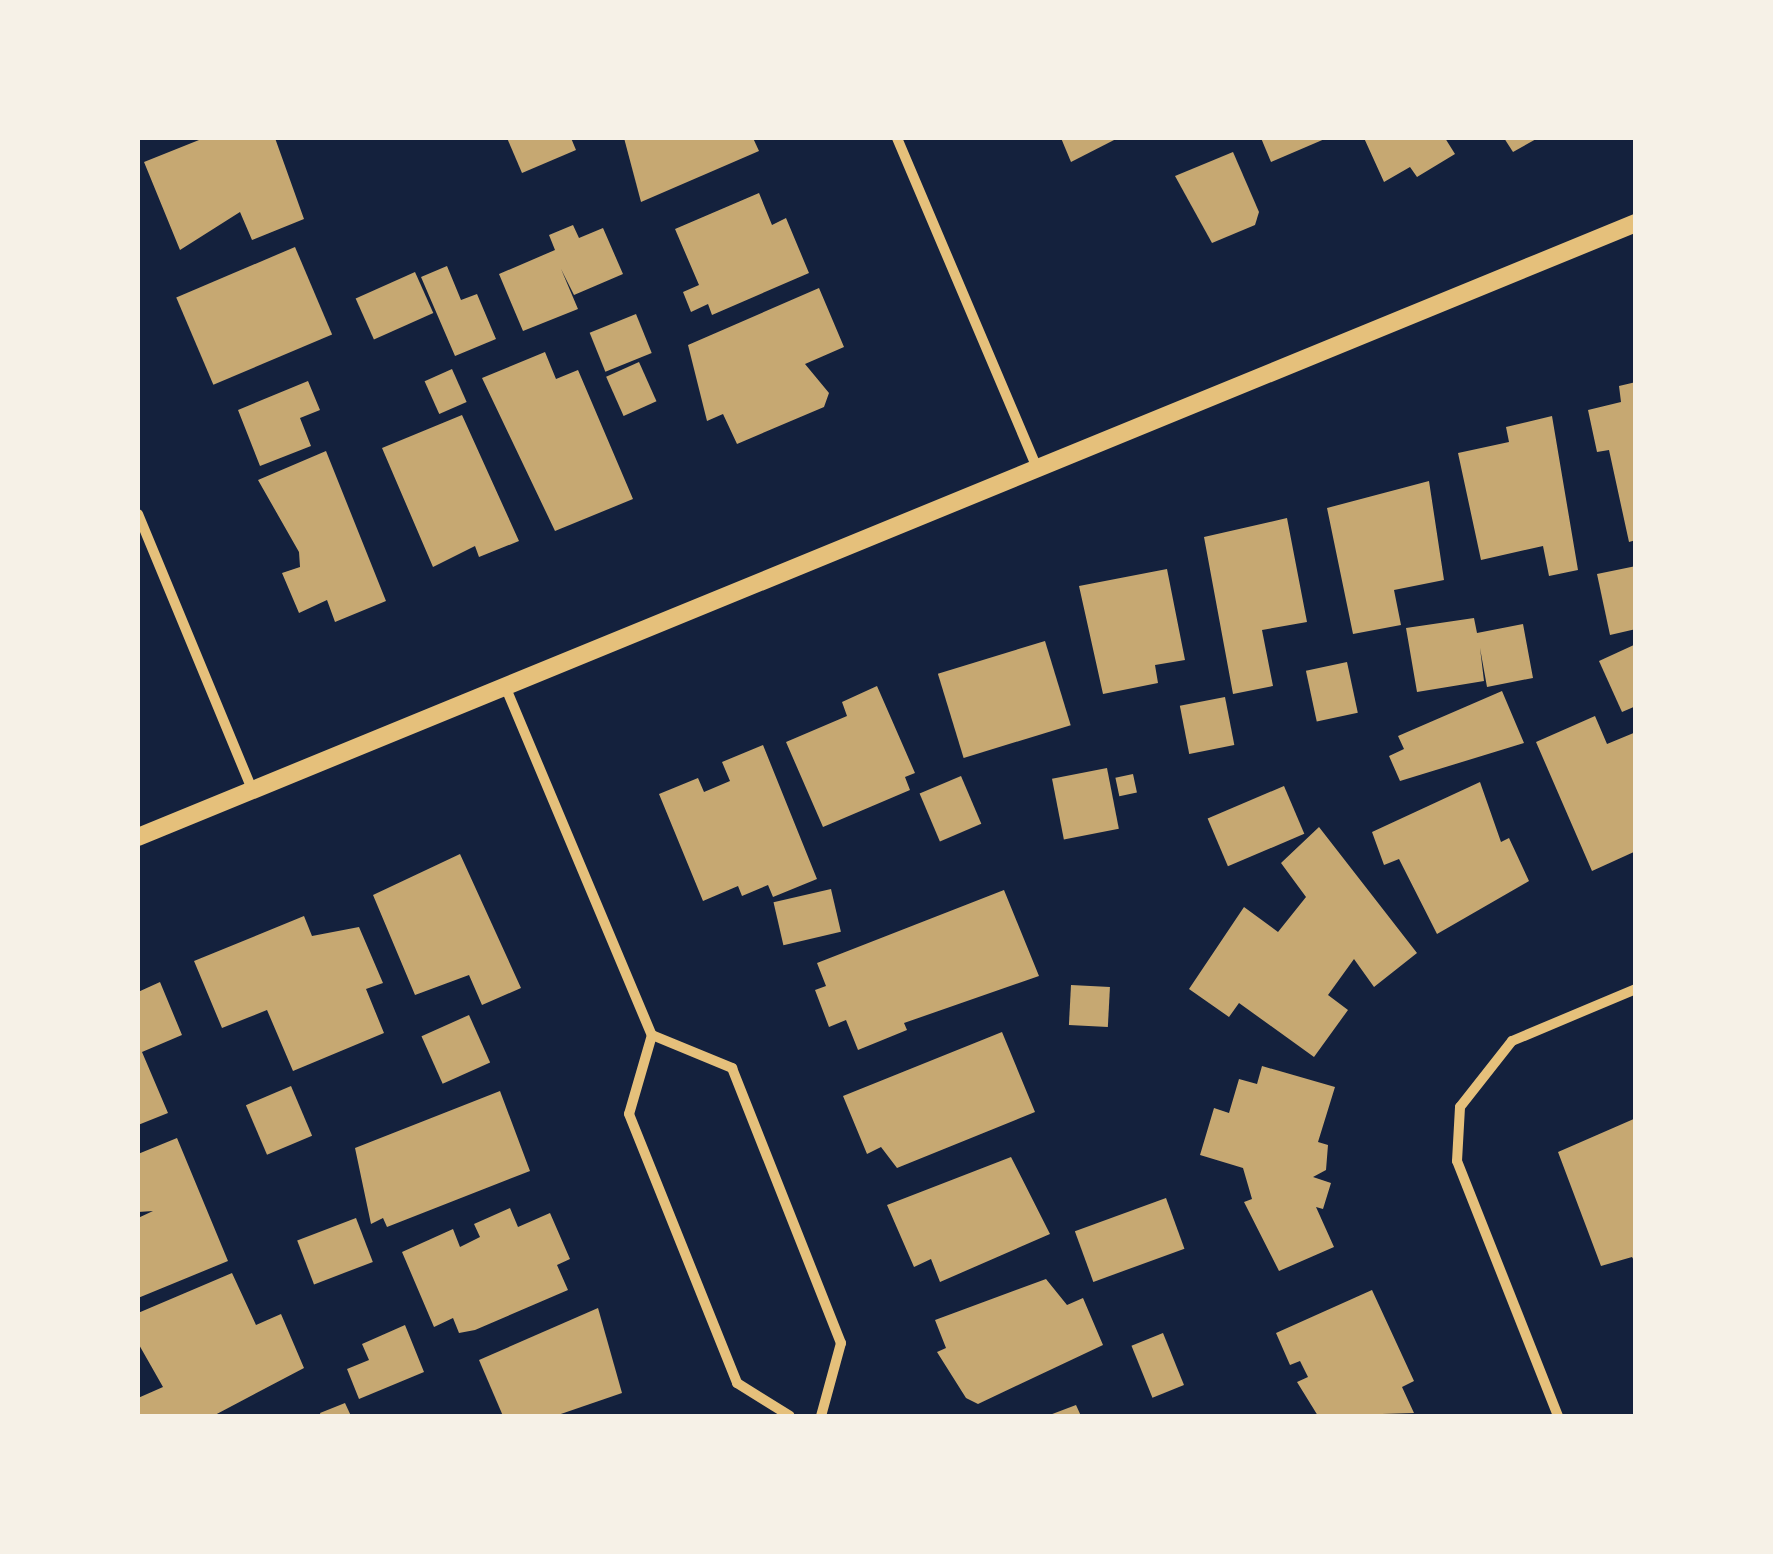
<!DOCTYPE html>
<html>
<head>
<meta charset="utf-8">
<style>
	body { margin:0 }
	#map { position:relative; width:1773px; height:1554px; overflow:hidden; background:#14213d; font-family:Manrope,sans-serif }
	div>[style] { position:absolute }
	.building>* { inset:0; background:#c6a872; transform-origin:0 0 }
	.minor>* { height:10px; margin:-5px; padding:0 5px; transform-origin:5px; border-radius:5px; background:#e5c07b }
	.tertiary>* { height:18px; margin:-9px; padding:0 9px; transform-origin:9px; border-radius:9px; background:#e5c07b }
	span { translate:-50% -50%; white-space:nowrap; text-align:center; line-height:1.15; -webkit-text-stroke:8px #f6f1e7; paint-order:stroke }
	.frame { position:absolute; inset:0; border:140px solid #f6f1e7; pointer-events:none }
</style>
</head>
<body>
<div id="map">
	<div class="building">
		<i style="clip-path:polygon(204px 138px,275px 138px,304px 219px,252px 240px,240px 212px,180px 250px,144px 162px)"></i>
		<i style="clip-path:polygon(507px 138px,571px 138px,576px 150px,522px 173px)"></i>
		<i style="clip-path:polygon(624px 138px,753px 138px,759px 151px,641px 202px)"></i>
		<i style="clip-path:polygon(1061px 138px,1118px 138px,1071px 162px)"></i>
		<i style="clip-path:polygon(1261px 138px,1327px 138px,1271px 162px)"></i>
		<i style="clip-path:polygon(1364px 138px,1445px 138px,1455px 154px,1417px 177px,1410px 167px,1384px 182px)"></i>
		<i style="clip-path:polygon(1504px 138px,1538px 138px,1513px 152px)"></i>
		<i style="clip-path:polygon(1233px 152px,1259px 212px,1255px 225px,1212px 243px,1175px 176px)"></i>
		<i style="clip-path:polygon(759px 193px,772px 225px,786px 218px,809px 273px,712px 315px,708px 304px,691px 312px,683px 292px,699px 285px,675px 229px)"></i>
		<i style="clip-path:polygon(573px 225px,579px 238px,603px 228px,623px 274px,574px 295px,561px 269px,578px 309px,523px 331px,499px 274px,555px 250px,549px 235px)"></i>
		<i style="left:295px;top:247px;width:95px;height:129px;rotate:67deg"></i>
		<i style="clip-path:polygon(447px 266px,461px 300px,477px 294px,496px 339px,455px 356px,421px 277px)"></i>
		<i style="left:415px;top:272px;width:45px;height:65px;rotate:66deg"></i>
		<i style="clip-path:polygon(819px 288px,844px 347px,805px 364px,829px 393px,824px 407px,737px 444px,723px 414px,707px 421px,688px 345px)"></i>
		<i style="left:636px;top:314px;width:42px;height:50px;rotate:68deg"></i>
		<i style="clip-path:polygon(545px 352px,556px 379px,578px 370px,633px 499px,555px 531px,482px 378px)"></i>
		<i style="left:639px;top:362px;width:43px;height:36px;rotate:66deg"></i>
		<i style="left:452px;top:369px;width:36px;height:30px;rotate:66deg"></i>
		<i style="clip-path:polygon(308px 381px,320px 410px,300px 418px,311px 446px,260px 466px,238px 410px)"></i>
		<i style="clip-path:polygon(1636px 382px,1636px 540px,1629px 542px,1609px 450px,1597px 452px,1588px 410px,1621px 402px,1619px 386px)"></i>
		<i style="clip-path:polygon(462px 415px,519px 541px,479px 557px,475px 546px,433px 567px,382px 448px)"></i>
		<i style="clip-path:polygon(1552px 416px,1578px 570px,1549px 576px,1543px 546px,1481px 560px,1458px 453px,1509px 442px,1506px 427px)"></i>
		<i style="clip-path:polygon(326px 451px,386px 601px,335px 622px,327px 600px,299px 613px,282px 573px,300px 567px,299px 552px,258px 480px)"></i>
		<i style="clip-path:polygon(1429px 481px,1444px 580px,1394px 590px,1401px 625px,1353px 634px,1327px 508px)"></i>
		<i style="clip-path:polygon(1287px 518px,1307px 622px,1262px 630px,1273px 686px,1233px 694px,1204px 537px)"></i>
		<i style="clip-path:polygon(1636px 566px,1636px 629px,1610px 635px,1597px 574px)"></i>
		<i style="clip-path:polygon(1167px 569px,1185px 660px,1155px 665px,1158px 683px,1103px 694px,1079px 586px)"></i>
		<i style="clip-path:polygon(1474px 618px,1477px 633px,1523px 624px,1533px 678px,1487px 687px,1480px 648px,1484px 681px,1417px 692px,1406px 628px)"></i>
		<i style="left:1045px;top:641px;width:88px;height:112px;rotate:73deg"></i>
		<i style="clip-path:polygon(1636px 644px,1636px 706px,1622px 712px,1599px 661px)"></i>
		<i style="left:1347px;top:662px;width:52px;height:42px;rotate:78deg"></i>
		<i style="clip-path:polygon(877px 686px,915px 773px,905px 777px,910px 790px,823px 827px,786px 742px,847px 716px,842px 702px)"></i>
		<i style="clip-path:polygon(1502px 691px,1524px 743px,1400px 781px,1389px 756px,1404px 749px,1398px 736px)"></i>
		<i style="left:1225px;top:697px;width:49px;height:46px;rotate:79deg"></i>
		<i style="clip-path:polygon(1595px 716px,1607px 744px,1636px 732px,1636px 851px,1592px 871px,1536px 742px)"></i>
		<i style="clip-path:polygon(763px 745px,817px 879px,773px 897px,768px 885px,742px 896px,738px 886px,703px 901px,659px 794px,698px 778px,704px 792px,730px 781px,722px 762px)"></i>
		<i style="left:1107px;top:768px;width:62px;height:56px;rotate:79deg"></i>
		<i style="left:1133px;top:774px;width:19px;height:18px;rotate:78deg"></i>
		<i style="left:961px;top:776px;width:52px;height:45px;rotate:67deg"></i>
		<i style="clip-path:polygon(1480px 782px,1501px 842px,1509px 838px,1529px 881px,1437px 934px,1399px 859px,1384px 865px,1372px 832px)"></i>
		<i style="left:1284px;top:786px;width:52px;height:83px;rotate:67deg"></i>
		<i style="clip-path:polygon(1319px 827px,1417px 953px,1374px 987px,1354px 959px,1328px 995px,1348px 1010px,1314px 1057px,1239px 1003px,1229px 1017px,1189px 989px,1244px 907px,1278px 932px,1306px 897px,1281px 863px)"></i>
		<i style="clip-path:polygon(460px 854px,521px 988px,482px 1005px,469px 975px,415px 995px,373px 895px)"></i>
		<i style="left:831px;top:889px;width:44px;height:59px;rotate:77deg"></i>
		<i style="clip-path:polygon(1004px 890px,1039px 976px,904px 1023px,907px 1030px,858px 1050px,846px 1020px,829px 1027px,815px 990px,826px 986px,817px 963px)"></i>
		<i style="clip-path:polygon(304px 916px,312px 936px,359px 927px,383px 983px,366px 989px,384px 1033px,293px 1071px,267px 1010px,222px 1028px,194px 961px)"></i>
		<i style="clip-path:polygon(160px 982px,182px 1035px,142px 1052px,168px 1113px,138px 1125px,138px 992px)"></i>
		<i style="left:1071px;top:985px;width:39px;height:40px;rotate:3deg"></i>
		<i style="left:469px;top:1015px;width:52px;height:52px;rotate:66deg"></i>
		<i style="clip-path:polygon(1002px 1032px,1035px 1112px,897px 1168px,881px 1147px,867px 1154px,843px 1096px)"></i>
		<i style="clip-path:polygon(1262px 1066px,1335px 1087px,1318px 1142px,1328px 1145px,1326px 1170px,1313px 1177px,1331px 1183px,1323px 1209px,1316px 1207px,1334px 1247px,1279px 1271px,1244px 1202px,1252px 1199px,1243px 1168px,1200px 1155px,1214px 1108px,1229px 1113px,1239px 1079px,1257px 1084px)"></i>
		<i style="left:291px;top:1086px;width:54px;height:49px;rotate:67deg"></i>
		<i style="clip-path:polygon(500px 1091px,530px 1171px,387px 1227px,383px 1218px,371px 1224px,355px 1148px)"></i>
		<i style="clip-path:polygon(1636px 1118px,1636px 1264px,1632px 1257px,1601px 1266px,1558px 1152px)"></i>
		<i style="clip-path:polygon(177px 1138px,228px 1261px,138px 1298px,138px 1218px,153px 1211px,138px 1212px,138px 1154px)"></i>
		<i style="clip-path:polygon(1011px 1157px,1050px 1234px,940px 1282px,931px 1259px,914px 1267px,887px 1205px)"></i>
		<i style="left:1166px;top:1198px;width:54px;height:97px;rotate:70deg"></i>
		<i style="clip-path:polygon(510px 1208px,518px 1227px,550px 1213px,570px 1259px,557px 1265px,568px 1290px,475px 1330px,459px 1333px,453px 1318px,434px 1327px,402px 1252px,453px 1229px,460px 1247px,480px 1237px,474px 1224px)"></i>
		<i style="left:356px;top:1218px;width:47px;height:63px;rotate:69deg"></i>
		<i style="clip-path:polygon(232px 1273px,256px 1325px,281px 1314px,304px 1368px,213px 1416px,138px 1416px,138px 1398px,163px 1387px,138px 1343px,138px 1313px)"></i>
		<i style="clip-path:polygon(1046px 1279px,1067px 1305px,1083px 1298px,1103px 1345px,978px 1404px,966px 1398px,937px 1352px,946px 1348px,935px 1320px)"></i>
		<i style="clip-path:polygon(1372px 1290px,1414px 1381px,1402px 1387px,1414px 1413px,1318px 1416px,1297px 1382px,1308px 1377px,1300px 1361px,1290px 1365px,1276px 1333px)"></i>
		<i style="clip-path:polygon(598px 1308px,622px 1393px,555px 1416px,503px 1416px,479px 1360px)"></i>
		<i style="clip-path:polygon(405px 1325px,424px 1372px,359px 1399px,347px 1369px,369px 1360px,362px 1344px)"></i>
		<i style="left:1163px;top:1333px;width:56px;height:34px;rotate:68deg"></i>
		<i style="clip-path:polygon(345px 1403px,351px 1416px,321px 1416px,320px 1413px)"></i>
		<i style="clip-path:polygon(1076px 1405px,1081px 1416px,1047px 1416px)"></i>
	</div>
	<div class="minor">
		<i style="left:897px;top:138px;width:356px;rotate:67deg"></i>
		<i style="left:138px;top:514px;width:301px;rotate:67.5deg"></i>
		<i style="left:505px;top:686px;width:379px;rotate:67.2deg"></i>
		<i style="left:652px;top:1035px;width:82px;rotate:106.2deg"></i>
		<i style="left:629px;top:1114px;width:290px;rotate:68.1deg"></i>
		<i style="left:737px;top:1383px;width:62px;rotate:31.9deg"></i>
		<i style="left:652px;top:1035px;width:87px;rotate:22.4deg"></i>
		<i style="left:732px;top:1068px;width:296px;rotate:68.4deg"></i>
		<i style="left:841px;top:1343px;width:76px;rotate:105.3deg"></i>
		<i style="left:1558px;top:1416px;width:274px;rotate:-111.6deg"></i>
		<i style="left:1457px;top:1161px;width:54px;rotate:-86.8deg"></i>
		<i style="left:1460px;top:1107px;width:84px;rotate:-51.8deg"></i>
		<i style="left:1512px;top:1041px;width:134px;rotate:-22.8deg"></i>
	</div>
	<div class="tertiary">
		<i style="left:138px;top:837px;width:1619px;rotate:-22.29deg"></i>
	</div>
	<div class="frame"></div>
</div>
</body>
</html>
